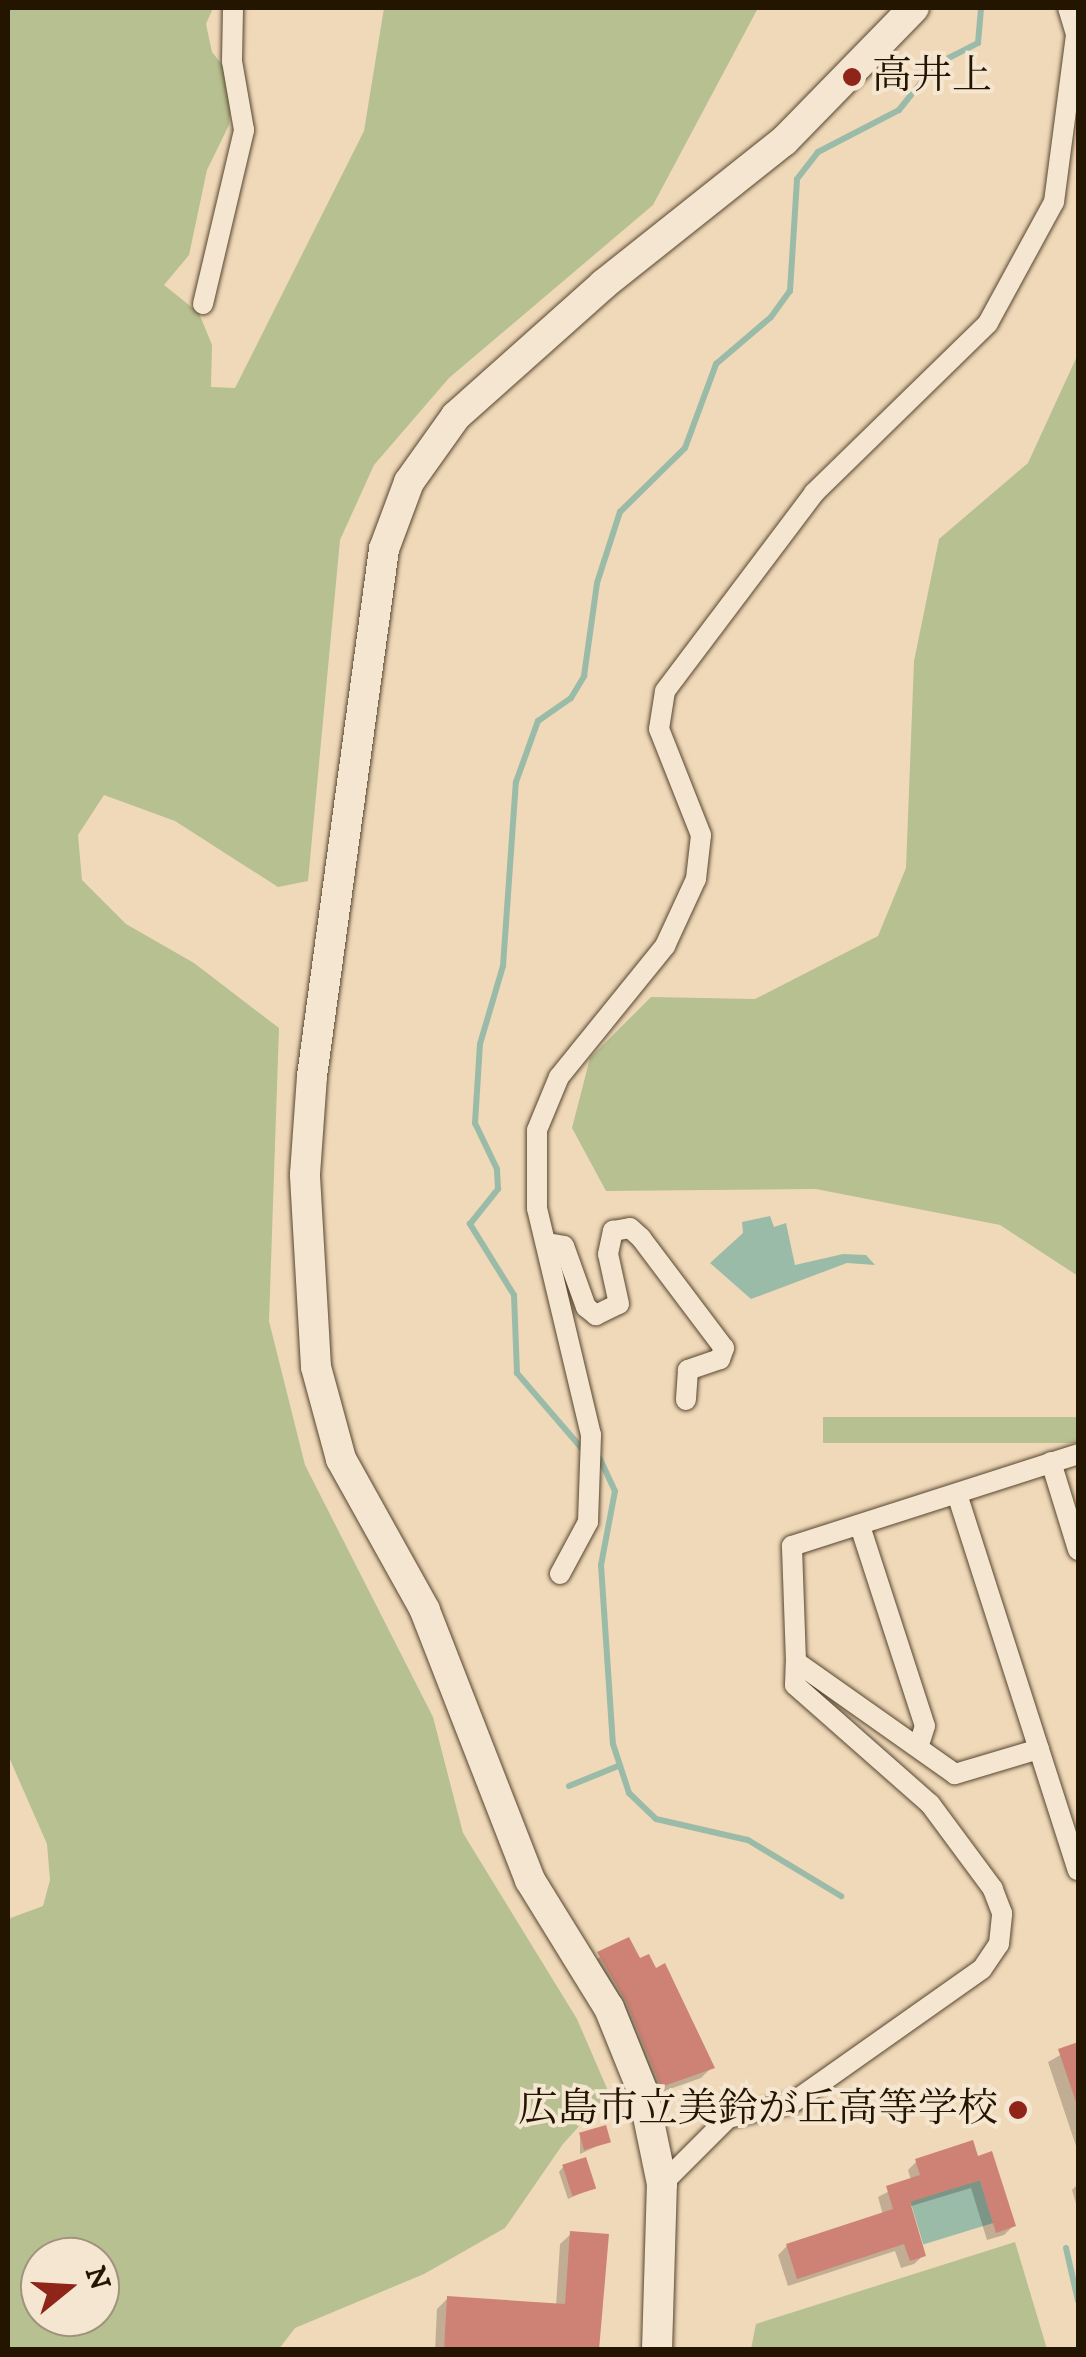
<!DOCTYPE html>
<html>
<head>
<meta charset="utf-8">
<style>
	body { margin:0 }
	#map { position:relative; width:1086px; height:2357px; overflow:hidden; background:#f0d9b9; font-family:"IM FELL DW Pica","Noto Serif JP",serif }
	div>[style] { position:absolute }
	.green>* { inset:0; background:#b7c091; transform-origin:0 0 }
	.water>* { inset:0; background:#9bbba9; transform-origin:0 0 }
	.shadow>* { inset:0; background:#0003 }
	.stream>* { height:6px; margin:-3px; padding:0 3px; transform-origin:3px; border-radius:3px; background:#9bbba9 }
	.building>* { inset:0; background:#ce8275; transform-origin:0 0 }
	.roads { filter:drop-shadow(0 0 2px #57462f) drop-shadow(0 0 2px #57462f) }
	.street>* { height:20px; margin:-10px; padding:0 10px; transform-origin:10px; border-radius:10px; background:#f5e6d2 }
	.secondary>* { height:30px; margin:-15px; padding:0 15px; transform-origin:15px; border-radius:15px; background:#f5e6d2 }
	.dots>* { width:28px; height:28px; translate:-50% -50%; box-sizing:border-box; border:5px solid #f5e6d2; border-radius:50% }
	span { translate:-50% -50%; white-space:nowrap; text-align:center; line-height:1.15; -webkit-text-stroke:8px #f5e6d2; paint-order:stroke }
	.poi-label { font-size:40px; color:#241501 }
	.left { translate:0 -50%; text-align:left }
	.right { translate:-100% -50%; text-align:right }
	.frame { position:absolute; inset:0; border:10px solid #241501; pointer-events:none }
	.north { position:absolute; left:20px; top:2237px; width:100px; height:100px; box-sizing:border-box; background:#f5e6d2; border:2px solid #a1927e; border-radius:50%; rotate:72deg; font-size:28px; font-weight:700; line-height:40px; text-align:center; color:#241501 }
	.north::after { content:''; display:block; margin:auto; width:35px; height:45px; background:#8f2418; clip-path:polygon(50% 0,100% 100%,50% 72%,0 100%) }
</style>
</head>
<body>
<div id="map">
	<div class="green">
		<i style="clip-path:polygon(evenodd,8px 8px,213px 8px,206px 24px,212px 52px,233px 78px,229px 125px,207px 170px,189px 255px,164px 285px,199px 313px,212px 345px,211px 387px,235px 388px,364px 131px,384px 8px,758px 8px,653px 205px,449px 378px,374px 465px,340px 540px,308px 881px,278px 887px,175px 821px,104px 795px,78px 835px,82px 880px,126px 924px,194px 963px,279px 1028px,269px 1321px,305px 1465px,433px 1717px,463px 1833px,577px 2019px,609px 2093px,563px 2144px,505px 2228px,424px 2274px,295px 2328px,279px 2349px,8px 2350px,8px 1919px,43px 1906px,50px 1880px,47px 1844px,8px 1755px,8px 8px,40px 2257px,100px 2257px,100px 2317px,40px 2317px,40px 2257px)"></i>
		<i style="clip-path:polygon(1078px 354px,1078px 1276px,1000px 1225px,816px 1189px,606px 1191px,572px 1128px,590px 1058px,651px 997px,755px 999px,878px 936px,906px 868px,914px 661px,939px 539px,1028px 463px)"></i>
		<i style="left:1078px;top:1417px;width:26px;height:255px;rotate:90deg"></i>
		<i style="clip-path:polygon(1015px 2242px,1047px 2349px,751px 2349px,756px 2324px)"></i>
	</div>
	<div class="water">
		<i style="clip-path:polygon(770px 1216px,774px 1227px,786px 1223px,795px 1265px,843px 1254px,866px 1255px,875px 1265px,847px 1263px,751px 1299px,710px 1263px,743px 1233px,742px 1222px)"></i>
		<i style="left:980px;top:2180px;width:45px;height:73px;rotate:73deg"></i>
	</div>
	<div class="shadow">
		<i style="clip-path:polygon(628px 1940px,712px 2067px,701px 2078px,650px 2096px,587px 1965px)"></i>
		<i style="clip-path:polygon(1078px 2045px,1078px 2152px,1048px 2062px)"></i>
		<i style="clip-path:polygon(580px 2136px,608px 2141px,580px 2154px)"></i>
		<i style="clip-path:polygon(971px 2144px,1013px 2226px,1004px 2235px,987px 2240px,971px 2188px,908px 2207px,924px 2255px,914px 2264px,901px 2268px,895px 2251px,788px 2286px,778px 2255px,787px 2246px,883px 2215px,878px 2197px,911px 2180px,908px 2170px,917px 2161px)"></i>
		<i style="clip-path:polygon(563px 2167px,593px 2188px,568px 2199px,559px 2172px)"></i>
		<i style="clip-path:polygon(1078px 2184px,1078px 2210px,1072px 2190px)"></i>
		<i style="clip-path:polygon(571px 2234px,597px 2350px,435px 2350px,437px 2309px,448px 2298px,556px 2306px,560px 2244px)"></i>
	</div>
	<div class="stream">
		<i style="left:584px;top:1451px;width:103px;rotate:-130.7deg"></i>
		<i style="left:517px;top:1373px;width:78px;rotate:-92.2deg"></i>
		<i style="left:514px;top:1295px;width:84px;rotate:-121.8deg"></i>
		<i style="left:470px;top:1224px;width:45px;rotate:-51.3deg"></i>
		<i style="left:498px;top:1189px;width:20px;rotate:-93deg"></i>
		<i style="left:497px;top:1169px;width:51px;rotate:-115.6deg"></i>
		<i style="left:475px;top:1123px;width:79px;rotate:-86.4deg"></i>
		<i style="left:480px;top:1044px;width:81px;rotate:-73.6deg"></i>
		<i style="left:503px;top:966px;width:184px;rotate:-86deg"></i>
		<i style="left:516px;top:782px;width:65px;rotate:-70.2deg"></i>
		<i style="left:538px;top:721px;width:40px;rotate:-34.9deg"></i>
		<i style="left:571px;top:698px;width:26px;rotate:-59deg"></i>
		<i style="left:584px;top:676px;width:94px;rotate:-82deg"></i>
		<i style="left:597px;top:583px;width:75px;rotate:-72.1deg"></i>
		<i style="left:620px;top:512px;width:91px;rotate:-44.6deg"></i>
		<i style="left:685px;top:448px;width:90px;rotate:-69.7deg"></i>
		<i style="left:716px;top:364px;width:72px;rotate:-40.5deg"></i>
		<i style="left:771px;top:317px;width:32px;rotate:-54deg"></i>
		<i style="left:790px;top:291px;width:112px;rotate:-86.4deg"></i>
		<i style="left:797px;top:179px;width:34px;rotate:-52deg"></i>
		<i style="left:818px;top:152px;width:91px;rotate:-27.4deg"></i>
		<i style="left:899px;top:110px;width:58px;rotate:-51.3deg"></i>
		<i style="left:935px;top:65px;width:48px;rotate:-27.1deg"></i>
		<i style="left:978px;top:43px;width:35px;rotate:-85deg"></i>
		<i style="left:600px;top:1459px;width:35px;rotate:65deg"></i>
		<i style="left:615px;top:1491px;width:75px;rotate:100.7deg"></i>
		<i style="left:601px;top:1565px;width:179px;rotate:86.2deg"></i>
		<i style="left:613px;top:1744px;width:52px;rotate:71.9deg"></i>
		<i style="left:629px;top:1793px;width:37px;rotate:44deg"></i>
		<i style="left:656px;top:1819px;width:94px;rotate:12.9deg"></i>
		<i style="left:748px;top:1840px;width:109px;rotate:31.1deg"></i>
		<i style="left:569px;top:1786px;width:53px;rotate:-22.2deg"></i>
		<i style="left:1066px;top:2248px;width:54px;rotate:77.2deg"></i>
	</div>
	<div class="building">
		<i style="clip-path:polygon(629px 1937px,640px 1958px,649px 1954px,656px 1968px,665px 1963px,715px 2068px,661px 2087px,626px 2001px,597px 1952px)"></i>
		<i style="clip-path:polygon(1078px 2042px,1078px 2102px,1076px 2102px,1058px 2049px)"></i>
		<i style="left:606px;top:2125px;width:18px;height:28px;rotate:74deg"></i>
		<i style="clip-path:polygon(973px 2140px,978px 2156px,992px 2151px,1016px 2226px,996px 2233px,980px 2180px,910px 2202px,926px 2256px,910px 2261px,904px 2244px,797px 2279px,786px 2244px,893px 2209px,886px 2186px,920px 2175px,915px 2159px)"></i>
		<i style="left:586px;top:2157px;width:33px;height:25px;rotate:72deg"></i>
		<i style="clip-path:polygon(570px 2231px,609px 2234px,599px 2350px,444px 2350px,447px 2296px,565px 2304px)"></i>
	</div>
	<div class="roads">
		<div class="street">
			<i style="left:203px;top:304px;width:179px;rotate:-76.7deg"></i>
			<i style="left:244px;top:130px;width:70px;rotate:-99.9deg"></i>
			<i style="left:232px;top:61px;width:53px;rotate:-88.9deg"></i>
			<i style="left:546px;top:1243px;width:18px;rotate:9deg"></i>
			<i style="left:564px;top:1246px;width:65px;rotate:70.2deg"></i>
			<i style="left:586px;top:1307px;width:13px;rotate:39deg"></i>
			<i style="left:596px;top:1315px;width:25px;rotate:-26deg"></i>
			<i style="left:619px;top:1304px;width:51px;rotate:-102.4deg"></i>
			<i style="left:608px;top:1254px;width:24px;rotate:-78deg"></i>
			<i style="left:613px;top:1231px;width:17px;rotate:-10deg"></i>
			<i style="left:630px;top:1228px;width:15px;rotate:42deg"></i>
			<i style="left:641px;top:1238px;width:138px;rotate:53deg"></i>
			<i style="left:724px;top:1348px;width:12px;rotate:110deg"></i>
			<i style="left:720px;top:1359px;width:34px;rotate:161deg"></i>
			<i style="left:688px;top:1370px;width:30px;rotate:94deg"></i>
			<i style="left:1051px;top:1462px;width:92px;rotate:72.9deg"></i>
			<i style="left:957px;top:1494px;width:395px;rotate:72.2deg"></i>
			<i style="left:860px;top:1526px;width:210px;rotate:72deg"></i>
			<i style="left:925px;top:1726px;width:22px;rotate:108deg"></i>
			<i style="left:560px;top:1574px;width:59px;rotate:-61.7deg"></i>
			<i style="left:588px;top:1522px;width:87px;rotate:-88deg"></i>
			<i style="left:591px;top:1435px;width:233px;rotate:-103.4deg"></i>
			<i style="left:537px;top:1208px;width:78px;rotate:-90deg"></i>
			<i style="left:537px;top:1130px;width:57px;rotate:-67.5deg"></i>
			<i style="left:559px;top:1077px;width:169px;rotate:-51deg"></i>
			<i style="left:665px;top:946px;width:74px;rotate:-65.2deg"></i>
			<i style="left:696px;top:879px;width:44px;rotate:-83.5deg"></i>
			<i style="left:701px;top:835px;width:114px;rotate:-111.6deg"></i>
			<i style="left:659px;top:729px;width:38px;rotate:-81deg"></i>
			<i style="left:665px;top:691px;width:248px;rotate:-53deg"></i>
			<i style="left:814px;top:493px;width:243px;rotate:-44.3deg"></i>
			<i style="left:988px;top:323px;width:138px;rotate:-61.4deg"></i>
			<i style="left:1054px;top:202px;width:169px;rotate:-82.5deg"></i>
			<i style="left:1076px;top:34px;width:27px;rotate:-107deg"></i>
			<i style="left:1039px;top:1749px;width:88px;rotate:163.4deg"></i>
			<i style="left:955px;top:1774px;width:194px;rotate:-144.8deg"></i>
			<i style="left:796px;top:1662px;width:116px;rotate:-92deg"></i>
			<i style="left:792px;top:1546px;width:300px;rotate:-17.8deg"></i>
			<i style="left:662px;top:2184px;width:93px;rotate:-45deg"></i>
			<i style="left:728px;top:2118px;width:66px;rotate:-13.2deg"></i>
			<i style="left:792px;top:2103px;width:232px;rotate:-35.2deg"></i>
			<i style="left:982px;top:1969px;width:30px;rotate:-56deg"></i>
			<i style="left:999px;top:1944px;width:31px;rotate:-84deg"></i>
			<i style="left:1002px;top:1913px;width:26px;rotate:-111deg"></i>
			<i style="left:993px;top:1889px;width:106px;rotate:-126.5deg"></i>
			<i style="left:930px;top:1804px;width:180px;rotate:-138.6deg"></i>
			<i style="left:795px;top:1685px;width:23px;rotate:-88deg"></i>
		</div>
		<div class="secondary">
			<i style="left:657px;top:2350px;width:166px;rotate:-88.3deg"></i>
			<i style="left:662px;top:2184px;width:94px;rotate:-101.7deg"></i>
			<i style="left:643px;top:2092px;width:91px;rotate:-112deg"></i>
			<i style="left:609px;top:2008px;width:150px;rotate:-121.7deg"></i>
			<i style="left:530px;top:1880px;width:290px;rotate:-111.3deg"></i>
			<i style="left:425px;top:1610px;width:173px;rotate:-119.1deg"></i>
			<i style="left:341px;top:1459px;width:95px;rotate:-105.2deg"></i>
			<i style="left:316px;top:1367px;width:193px;rotate:-93.3deg"></i>
			<i style="left:305px;top:1174px;width:98px;rotate:-85.9deg"></i>
			<i style="left:312px;top:1076px;width:532px;rotate:-82.22deg"></i>
			<i style="left:384px;top:549px;width:72px;rotate:-69.5deg"></i>
			<i style="left:409px;top:482px;width:81px;rotate:-54.5deg"></i>
			<i style="left:456px;top:416px;width:198px;rotate:-41.7deg"></i>
			<i style="left:604px;top:284px;width:230px;rotate:-38.5deg"></i>
			<i style="left:784px;top:141px;width:186px;rotate:-45.7deg"></i>
		</div>
	</div>
	<div class="dots">
		<i style="left:852px;top:77px;background:#8f2418"></i>
		<i style="left:1018px;top:2110px;background:#8f2418"></i>
	</div>
	<div class="poi-label">
		<span class="left" style="left:872px;top:77px">高井上</span>
		<span class="right" style="left:998px;top:2110px">広島市立美鈴が丘高等学校</span>
	</div>
	<div class="frame"></div>
	<div class="north">N</div>
</div>
</body>
</html>
